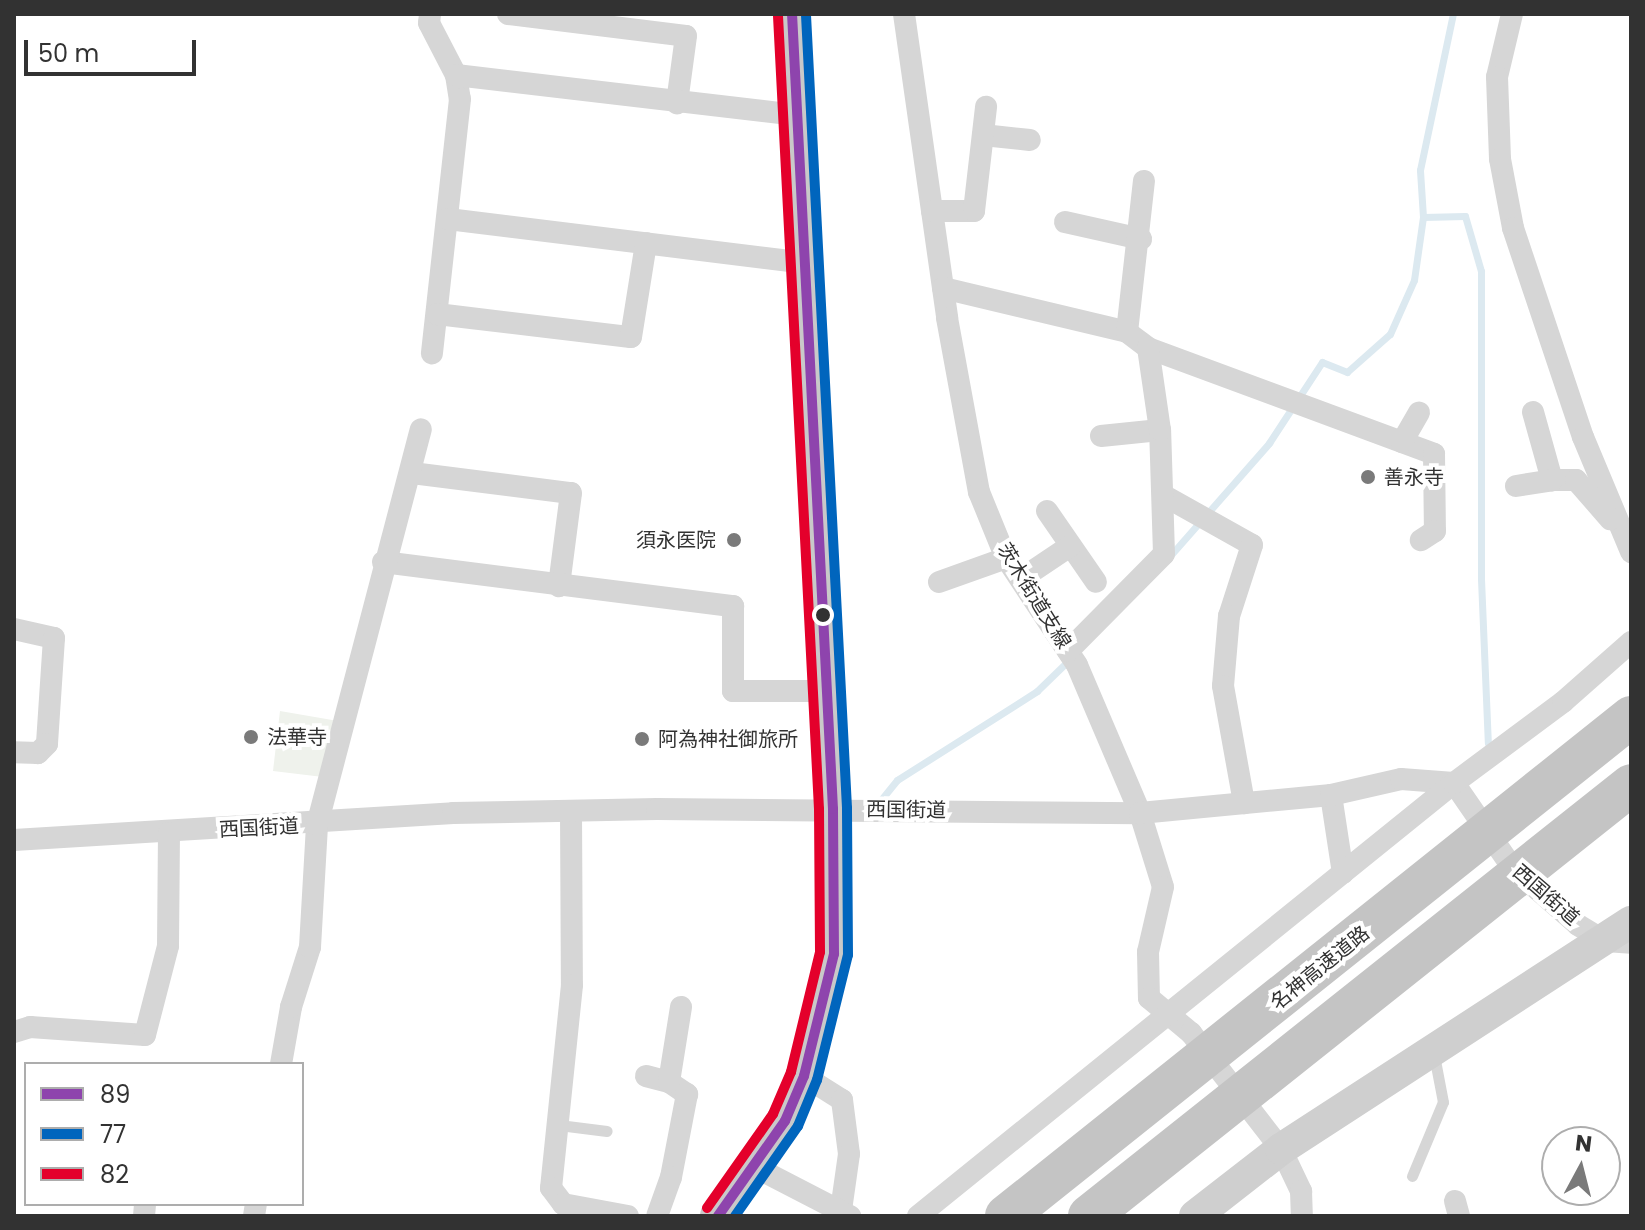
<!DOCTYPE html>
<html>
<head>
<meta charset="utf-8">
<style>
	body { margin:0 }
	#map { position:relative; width:1645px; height:1230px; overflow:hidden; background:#fff; font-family:Poppins,"Noto Sans JP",sans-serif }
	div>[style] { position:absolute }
	.green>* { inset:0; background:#eff2ec }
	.stream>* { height:7px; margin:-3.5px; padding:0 3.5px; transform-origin:3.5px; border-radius:3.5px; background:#dce9f0 }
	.lane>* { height:11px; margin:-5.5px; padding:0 5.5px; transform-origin:5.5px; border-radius:5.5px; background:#d6d6d6 }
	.street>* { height:22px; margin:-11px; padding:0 11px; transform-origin:11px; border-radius:11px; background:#d6d6d6 }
	.secondary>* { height:32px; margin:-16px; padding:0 16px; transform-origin:16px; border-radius:16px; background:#cfcfcf }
	.primary>* { height:36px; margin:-18px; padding:0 18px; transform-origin:18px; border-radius:18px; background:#c9c9c9 }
	.highway>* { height:42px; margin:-21px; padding:0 21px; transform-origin:21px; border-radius:21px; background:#c4c4c4 }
	.bus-1>* { height:10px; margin:-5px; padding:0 5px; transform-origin:5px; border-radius:5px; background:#8e44ad }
	.bus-2>* { height:10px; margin:-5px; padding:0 5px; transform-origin:5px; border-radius:5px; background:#0065bd }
	.bus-3>* { height:10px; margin:-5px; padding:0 5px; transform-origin:5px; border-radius:5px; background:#e4002b }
	.dots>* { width:22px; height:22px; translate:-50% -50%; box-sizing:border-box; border:4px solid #fff; border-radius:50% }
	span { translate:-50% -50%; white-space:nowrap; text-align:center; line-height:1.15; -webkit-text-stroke:8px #fff; paint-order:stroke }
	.poi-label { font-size:20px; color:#323232 }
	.left { translate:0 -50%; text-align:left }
	.right { translate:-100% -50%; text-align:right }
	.street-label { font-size:20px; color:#323232 }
	.frame { position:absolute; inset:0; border:16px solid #323232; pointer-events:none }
	.legend { position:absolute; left:24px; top:1062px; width:280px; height:144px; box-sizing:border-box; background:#fff; border:2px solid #adadad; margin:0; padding:10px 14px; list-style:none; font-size:24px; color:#323232 }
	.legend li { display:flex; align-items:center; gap:16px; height:40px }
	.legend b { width:40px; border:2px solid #adadad }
	.north { position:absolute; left:1541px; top:1126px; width:80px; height:80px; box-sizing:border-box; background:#fff; border:2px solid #adadad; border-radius:50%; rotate:7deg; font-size:22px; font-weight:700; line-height:32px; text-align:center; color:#323232 }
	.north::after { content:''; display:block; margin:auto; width:28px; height:36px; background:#7a7a7a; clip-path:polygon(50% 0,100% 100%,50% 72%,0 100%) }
	.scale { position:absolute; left:24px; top:40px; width:172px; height:36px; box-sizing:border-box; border:4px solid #323232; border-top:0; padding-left:10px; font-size:24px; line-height:28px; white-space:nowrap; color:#323232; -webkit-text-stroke:6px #fff; paint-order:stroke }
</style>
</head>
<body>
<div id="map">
	<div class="green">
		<i style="clip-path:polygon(280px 711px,338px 721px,323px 777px,273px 771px)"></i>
	</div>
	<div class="stream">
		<i style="left:1423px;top:217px;width:42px;rotate:-1.4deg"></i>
		<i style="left:1465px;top:216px;width:57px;rotate:73.8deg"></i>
		<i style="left:1481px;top:271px;width:308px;rotate:90deg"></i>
		<i style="left:1481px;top:579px;width:164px;rotate:87.6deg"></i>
		<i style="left:1169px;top:557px;width:152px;rotate:-48.7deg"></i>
		<i style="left:1269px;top:443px;width:97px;rotate:-56.8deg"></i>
		<i style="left:1322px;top:362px;width:27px;rotate:22deg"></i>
		<i style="left:1347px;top:372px;width:57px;rotate:-41.5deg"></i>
		<i style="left:1390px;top:334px;width:59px;rotate:-66deg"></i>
		<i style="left:1414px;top:280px;width:64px;rotate:-81.9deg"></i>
		<i style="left:1423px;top:217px;width:47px;rotate:-93.7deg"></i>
		<i style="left:1420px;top:170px;width:159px;rotate:-78.1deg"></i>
		<i style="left:880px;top:801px;width:27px;rotate:-51deg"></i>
		<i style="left:897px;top:780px;width:166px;rotate:-32.4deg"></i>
		<i style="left:1037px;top:691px;width:47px;rotate:-44.1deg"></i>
	</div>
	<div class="lane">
		<i style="left:559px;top:1125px;width:48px;rotate:7.1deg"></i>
		<i style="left:1412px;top:1176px;width:80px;rotate:-67.3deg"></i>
		<i style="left:1443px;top:1102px;width:48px;rotate:-100.8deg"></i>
	</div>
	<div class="street">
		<i style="left:430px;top:14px;width:9px;rotate:96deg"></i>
		<i style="left:429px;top:23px;width:59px;rotate:62.6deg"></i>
		<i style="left:456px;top:75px;width:24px;rotate:81deg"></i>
		<i style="left:460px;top:99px;width:256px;rotate:96.3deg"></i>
		<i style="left:508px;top:14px;width:179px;rotate:7deg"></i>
		<i style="left:686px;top:36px;width:68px;rotate:97.7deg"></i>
		<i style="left:904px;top:14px;width:307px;rotate:81.9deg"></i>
		<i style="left:947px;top:318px;width:177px;rotate:79.6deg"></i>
		<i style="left:979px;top:492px;width:71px;rotate:67.8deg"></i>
		<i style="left:1006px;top:558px;width:128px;rotate:56.4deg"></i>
		<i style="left:1077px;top:665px;width:161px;rotate:66.9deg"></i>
		<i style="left:1140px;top:813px;width:77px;rotate:72.7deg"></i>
		<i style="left:1163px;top:887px;width:67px;rotate:103deg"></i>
		<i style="left:1148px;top:952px;width:46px;rotate:88.8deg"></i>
		<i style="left:1149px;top:998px;width:55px;rotate:39.8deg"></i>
		<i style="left:1191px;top:1033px;width:147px;rotate:52.2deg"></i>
		<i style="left:1281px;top:1149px;width:47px;rotate:64.5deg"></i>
		<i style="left:1301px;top:1191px;width:25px;rotate:88deg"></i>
		<i style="left:1512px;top:14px;width:65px;rotate:103.4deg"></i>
		<i style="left:1497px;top:77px;width:82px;rotate:87.9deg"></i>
		<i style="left:1500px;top:159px;width:70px;rotate:79.3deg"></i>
		<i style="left:1513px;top:228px;width:220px;rotate:71.5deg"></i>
		<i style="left:1583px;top:437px;width:125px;rotate:67.3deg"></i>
		<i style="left:456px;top:75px;width:344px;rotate:6.7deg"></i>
		<i style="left:983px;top:135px;width:47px;rotate:6.1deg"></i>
		<i style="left:932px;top:211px;width:42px"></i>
		<i style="left:974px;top:211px;width:105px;rotate:-83.4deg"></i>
		<i style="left:448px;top:219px;width:361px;rotate:7deg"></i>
		<i style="left:1065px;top:222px;width:78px;rotate:12.6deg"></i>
		<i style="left:943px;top:288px;width:189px;rotate:13.4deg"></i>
		<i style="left:1127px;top:332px;width:152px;rotate:-83.6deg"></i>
		<i style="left:437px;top:314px;width:195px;rotate:6.8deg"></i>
		<i style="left:631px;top:337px;width:95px;rotate:-80.9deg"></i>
		<i style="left:1127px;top:332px;width:26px;rotate:37deg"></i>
		<i style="left:1148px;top:348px;width:305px;rotate:20.3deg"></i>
		<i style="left:1434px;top:454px;width:77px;rotate:89.3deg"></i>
		<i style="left:1435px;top:531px;width:17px;rotate:147deg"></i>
		<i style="left:1533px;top:412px;width:71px;rotate:74.4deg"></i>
		<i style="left:1552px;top:480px;width:24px"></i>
		<i style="left:1576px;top:480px;width:52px;rotate:48.9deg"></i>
		<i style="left:1101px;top:436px;width:59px;rotate:-5.8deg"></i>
		<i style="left:1402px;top:442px;width:34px;rotate:-60deg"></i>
		<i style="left:412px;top:473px;width:160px;rotate:7.2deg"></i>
		<i style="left:571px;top:493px;width:94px;rotate:97.4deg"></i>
		<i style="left:1516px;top:486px;width:36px;rotate:-9deg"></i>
		<i style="left:1163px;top:495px;width:102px;rotate:29.3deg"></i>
		<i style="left:1252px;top:545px;width:75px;rotate:107.9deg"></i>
		<i style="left:1229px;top:616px;width:70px;rotate:94.9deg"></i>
		<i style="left:1223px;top:686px;width:119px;rotate:79.8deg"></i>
		<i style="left:1047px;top:511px;width:86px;rotate:55.4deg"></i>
		<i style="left:383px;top:562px;width:353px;rotate:7.2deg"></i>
		<i style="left:733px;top:606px;width:85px;rotate:90deg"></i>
		<i style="left:733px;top:691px;width:94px"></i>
		<i style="left:1021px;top:579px;width:59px;rotate:-34deg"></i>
		<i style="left:939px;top:582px;width:71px;rotate:-19.7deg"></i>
		<i style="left:14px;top:629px;width:41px;rotate:12.7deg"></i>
		<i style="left:54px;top:638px;width:106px;rotate:93.8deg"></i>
		<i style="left:47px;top:744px;width:13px;rotate:135deg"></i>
		<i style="left:38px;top:753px;width:24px;rotate:-178deg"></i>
		<i style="left:1068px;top:651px;width:136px;rotate:-45.3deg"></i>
		<i style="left:1164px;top:554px;width:124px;rotate:-91.8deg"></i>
		<i style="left:1160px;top:430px;width:83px;rotate:-98.3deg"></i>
		<i style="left:1454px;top:783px;width:102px;rotate:55.4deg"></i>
		<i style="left:1512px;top:867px;width:88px;rotate:41.3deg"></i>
		<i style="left:1578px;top:925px;width:31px;rotate:31deg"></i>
		<i style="left:1605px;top:941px;width:26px;rotate:4deg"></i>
		<i style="left:1331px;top:795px;width:79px;rotate:81.3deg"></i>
		<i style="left:571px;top:812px;width:173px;rotate:89.7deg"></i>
		<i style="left:572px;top:985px;width:204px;rotate:95.9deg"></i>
		<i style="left:551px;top:1188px;width:20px;rotate:53deg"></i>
		<i style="left:563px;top:1204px;width:66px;rotate:10.5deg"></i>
		<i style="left:14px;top:840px;width:440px;rotate:-3.5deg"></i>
		<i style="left:453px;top:813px;width:204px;rotate:-1.1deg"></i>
		<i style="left:657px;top:809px;width:483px;rotate:0.5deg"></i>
		<i style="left:1140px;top:813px;width:192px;rotate:-5.4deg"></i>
		<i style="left:1331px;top:795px;width:72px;rotate:-12.9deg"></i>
		<i style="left:1401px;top:779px;width:53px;rotate:4.3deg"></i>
		<i style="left:14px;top:1032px;width:17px;rotate:-17deg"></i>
		<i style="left:30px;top:1027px;width:115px;rotate:4deg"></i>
		<i style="left:145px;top:1035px;width:92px;rotate:-75.5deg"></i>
		<i style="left:168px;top:946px;width:113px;rotate:-89.5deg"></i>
		<i style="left:281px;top:1064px;width:58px;rotate:-80deg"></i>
		<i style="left:291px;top:1007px;width:63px;rotate:-72.4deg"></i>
		<i style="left:310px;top:947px;width:122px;rotate:-86.7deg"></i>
		<i style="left:317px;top:825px;width:409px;rotate:-75.3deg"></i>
		<i style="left:646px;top:1076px;width:24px;rotate:15deg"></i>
		<i style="left:669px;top:1082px;width:22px;rotate:34deg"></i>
		<i style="left:687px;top:1094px;width:85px;rotate:100.9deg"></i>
		<i style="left:671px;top:1177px;width:41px;rotate:109.7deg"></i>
		<i style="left:804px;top:1076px;width:45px;rotate:32.3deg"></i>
		<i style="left:842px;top:1100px;width:54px;rotate:82.6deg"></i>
		<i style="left:849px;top:1154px;width:57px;rotate:98.1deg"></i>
		<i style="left:669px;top:1082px;width:76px;rotate:-80.9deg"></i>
		<i style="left:757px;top:1168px;width:105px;rotate:27.3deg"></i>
		<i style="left:1455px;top:1201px;width:16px;rotate:75deg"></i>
		<i style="left:144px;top:1216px;width:12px;rotate:-85deg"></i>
		<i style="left:254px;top:1216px;width:12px;rotate:-81deg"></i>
		<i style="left:918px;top:1216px;width:689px;rotate:-38.93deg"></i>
		<i style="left:1454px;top:783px;width:136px;rotate:-36.6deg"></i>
		<i style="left:1563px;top:702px;width:91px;rotate:-41.4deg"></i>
	</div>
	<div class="secondary">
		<i style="left:1195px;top:1216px;width:109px;rotate:-37.9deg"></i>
		<i style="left:1281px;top:1149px;width:417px;rotate:-33deg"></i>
	</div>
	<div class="primary">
		<i style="left:718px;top:1216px;width:116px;rotate:-54.8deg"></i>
		<i style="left:785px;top:1121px;width:49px;rotate:-67.1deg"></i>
		<i style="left:804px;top:1076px;width:126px;rotate:-76.2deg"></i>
		<i style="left:834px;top:954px;width:145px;rotate:-90.4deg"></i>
		<i style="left:833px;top:809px;width:796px;rotate:-92.95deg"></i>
	</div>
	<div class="highway">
		<i style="left:1006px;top:1216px;width:800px;rotate:-38.6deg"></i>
		<i style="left:1089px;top:1216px;width:692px;rotate:-38.49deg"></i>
	</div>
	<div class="bus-1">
		<i style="left:718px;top:1216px;width:116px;rotate:-54.8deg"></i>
		<i style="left:785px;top:1121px;width:49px;rotate:-67.1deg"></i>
		<i style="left:804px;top:1076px;width:126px;rotate:-76.2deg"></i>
		<i style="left:834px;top:954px;width:145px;rotate:-90.4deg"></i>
		<i style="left:833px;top:809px;width:796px;rotate:-92.95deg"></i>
	</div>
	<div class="bus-2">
		<i style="left:735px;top:1216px;width:110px;rotate:-55deg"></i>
		<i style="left:798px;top:1126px;width:50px;rotate:-67.6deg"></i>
		<i style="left:817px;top:1080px;width:129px;rotate:-76.1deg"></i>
		<i style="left:848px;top:955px;width:147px;rotate:-90.4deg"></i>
		<i style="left:847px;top:808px;width:795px;rotate:-92.96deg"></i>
	</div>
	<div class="bus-3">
		<i style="left:707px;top:1208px;width:115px;rotate:-54.9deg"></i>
		<i style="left:773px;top:1114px;width:46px;rotate:-66.8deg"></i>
		<i style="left:791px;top:1072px;width:123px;rotate:-76.4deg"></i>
		<i style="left:820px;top:952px;width:143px;rotate:-90.4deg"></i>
		<i style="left:819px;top:809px;width:795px;rotate:-92.96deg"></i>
	</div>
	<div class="dots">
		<i style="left:1368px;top:477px;background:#7a7a7a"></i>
		<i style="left:734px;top:540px;background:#7a7a7a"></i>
		<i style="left:823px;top:615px;background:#323232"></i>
		<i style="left:251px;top:737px;background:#7a7a7a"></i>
		<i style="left:642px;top:739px;background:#7a7a7a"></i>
	</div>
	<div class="poi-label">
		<span class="left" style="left:1384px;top:477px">善永寺</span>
		<span class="right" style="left:716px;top:540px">須永医院</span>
		<span class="left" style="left:267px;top:737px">法華寺</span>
		<span class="left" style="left:658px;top:739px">阿為神社御旅所</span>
	</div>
	<div class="street-label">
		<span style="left:1034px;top:596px;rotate:58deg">茨木街道支線</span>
		<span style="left:906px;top:810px;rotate:1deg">西国街道</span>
		<span style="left:259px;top:828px;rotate:-3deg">西国街道</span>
		<span style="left:1546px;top:895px;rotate:41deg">西国街道</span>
		<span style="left:1320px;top:968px;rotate:-39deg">名神高速道路</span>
	</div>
	<div class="frame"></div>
	<ul class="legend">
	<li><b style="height:10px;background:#8e44ad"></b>89</li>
	<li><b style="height:10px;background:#0065bd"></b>77</li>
	<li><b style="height:10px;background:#e4002b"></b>82</li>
	</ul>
	<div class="north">N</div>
	<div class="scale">50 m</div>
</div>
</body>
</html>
